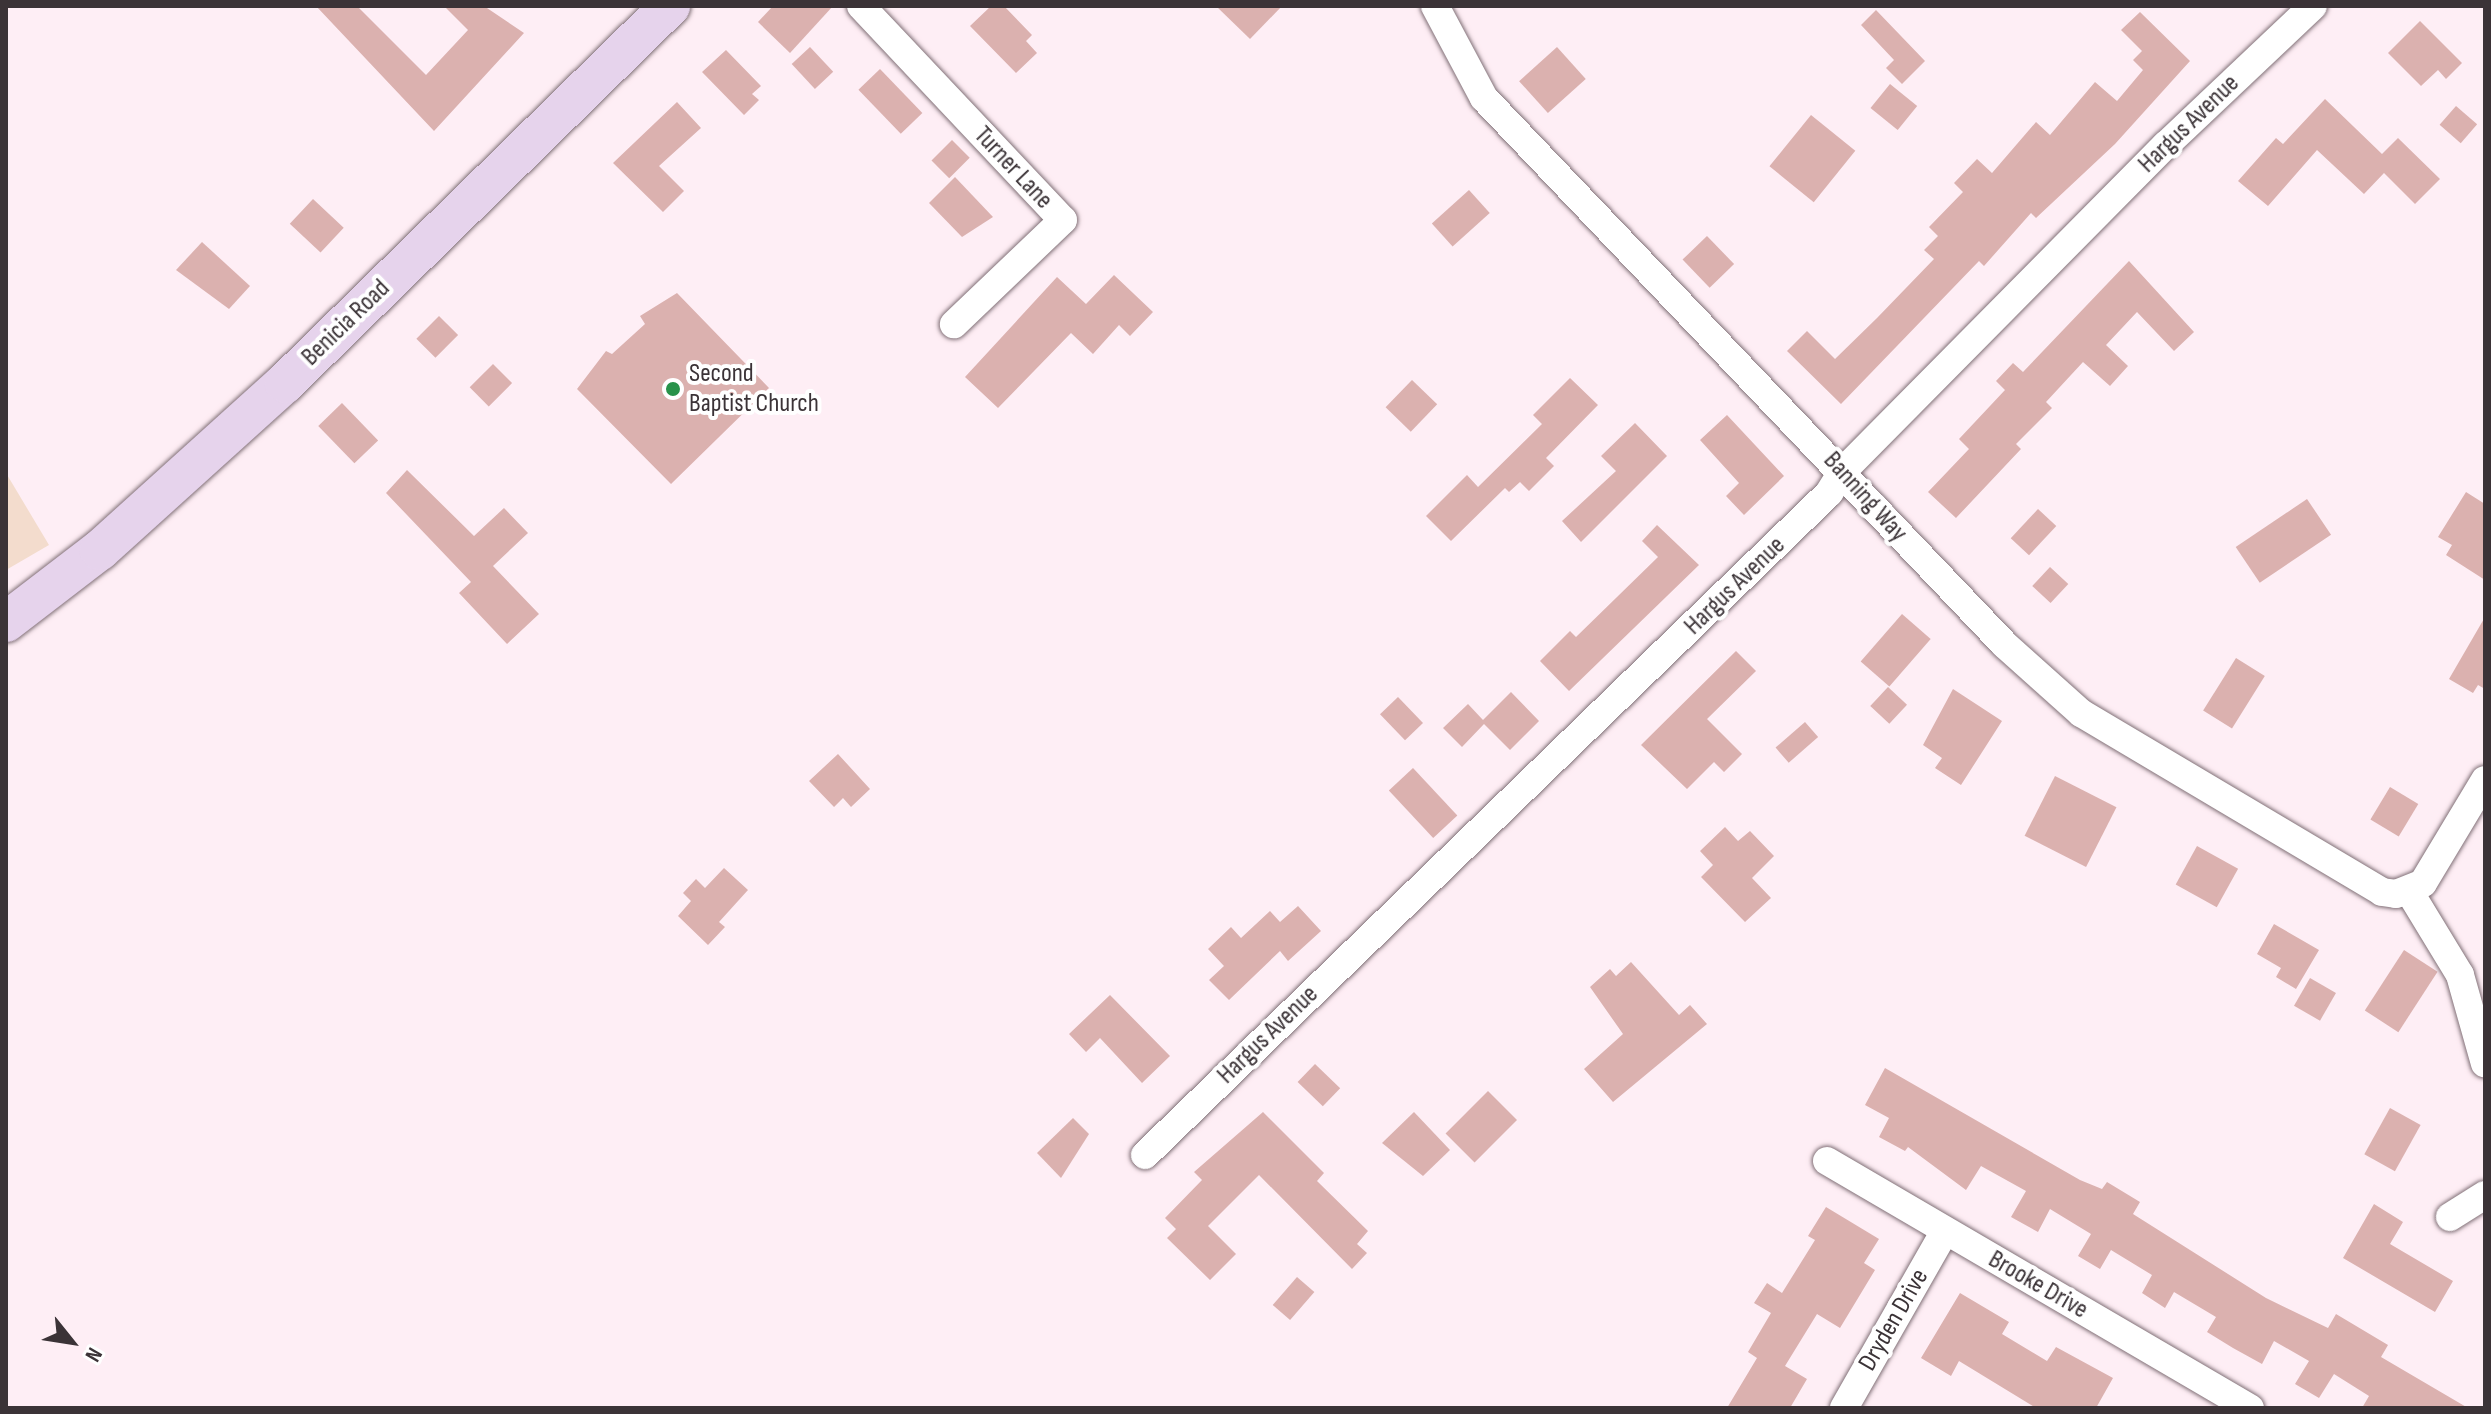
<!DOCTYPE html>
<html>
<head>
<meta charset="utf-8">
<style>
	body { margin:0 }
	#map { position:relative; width:2491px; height:1414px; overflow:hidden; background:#feeef5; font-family:"Sofia Sans Condensed",sans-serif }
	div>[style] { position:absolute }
	.green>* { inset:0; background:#f3dccd }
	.building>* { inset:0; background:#dbb1af; transform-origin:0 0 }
	.roads { filter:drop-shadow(0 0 2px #817077) drop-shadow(0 0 2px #817077) }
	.minor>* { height:28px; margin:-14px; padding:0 14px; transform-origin:14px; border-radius:14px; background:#fff }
	.secondary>* { height:40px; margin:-20px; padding:0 20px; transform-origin:20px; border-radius:20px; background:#e6d3ec }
	.dots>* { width:22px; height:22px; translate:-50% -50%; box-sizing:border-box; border:4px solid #fff; border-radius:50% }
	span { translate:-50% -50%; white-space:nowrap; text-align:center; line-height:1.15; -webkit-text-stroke:8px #fff; paint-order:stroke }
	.street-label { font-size:26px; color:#3b3337 }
	.poi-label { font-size:26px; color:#3b3337 }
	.left { translate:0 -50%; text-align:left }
	.frame { position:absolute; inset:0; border:8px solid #3b3337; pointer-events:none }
	.north { position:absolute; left:32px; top:1302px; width:80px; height:80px; -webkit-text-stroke:6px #fff; paint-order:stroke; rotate:120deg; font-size:22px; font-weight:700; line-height:32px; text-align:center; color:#3b3337 }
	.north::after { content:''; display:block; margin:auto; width:28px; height:36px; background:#3b3337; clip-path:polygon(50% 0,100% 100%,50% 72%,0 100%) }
</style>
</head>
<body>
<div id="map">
	<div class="green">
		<i style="clip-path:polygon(6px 473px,49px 545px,6px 570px)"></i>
	</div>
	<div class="building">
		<i style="clip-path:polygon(316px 6px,357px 6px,426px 75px,468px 30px,444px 6px,484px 6px,524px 33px,434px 131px)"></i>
		<i style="clip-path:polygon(773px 6px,833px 6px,790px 53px,758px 22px)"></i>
		<i style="clip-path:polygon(991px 6px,1004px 6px,1032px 35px,1026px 41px,1037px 53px,1016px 73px,970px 26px)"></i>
		<i style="clip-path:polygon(1216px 6px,1282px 6px,1250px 39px)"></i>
		<i style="clip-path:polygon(1876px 10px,1925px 61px,1902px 84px,1886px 68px,1894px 60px,1861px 25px)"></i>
		<i style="clip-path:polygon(2140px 12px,2190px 61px,2115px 144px,2036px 218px,2031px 213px,1984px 266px,1979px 261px,1841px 404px,1787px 351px,1807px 331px,1835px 359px,1877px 318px,1934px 259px,1924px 250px,1938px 236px,1929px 227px,1963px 192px,1954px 183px,1977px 159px,1992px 173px,2036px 122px,2050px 135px,2095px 82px,2117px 101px,2143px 70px,2133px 60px,2142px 51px,2121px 30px)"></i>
		<i style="clip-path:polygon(2420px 21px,2462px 63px,2446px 79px,2438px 70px,2421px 86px,2388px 53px)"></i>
		<i style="left:810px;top:47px;width:34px;height:25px;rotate:47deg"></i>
		<i style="left:1557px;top:47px;width:43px;height:51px;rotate:48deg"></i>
		<i style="clip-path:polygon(726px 50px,761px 86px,752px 94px,759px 100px,744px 115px,702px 72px)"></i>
		<i style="left:880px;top:69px;width:61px;height:30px;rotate:46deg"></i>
		<i style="left:1890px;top:84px;width:35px;height:31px;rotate:39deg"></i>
		<i style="clip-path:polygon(2325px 99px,2382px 154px,2398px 138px,2440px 179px,2415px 204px,2384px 173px,2364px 194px,2317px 150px,2268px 206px,2238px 181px,2276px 138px,2283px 144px)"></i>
		<i style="clip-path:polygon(677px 102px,701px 128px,659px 166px,684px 191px,663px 212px,613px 163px)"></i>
		<i style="left:2456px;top:106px;width:28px;height:25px;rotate:41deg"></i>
		<i style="left:1811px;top:115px;width:57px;height:66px;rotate:39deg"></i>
		<i style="left:952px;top:140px;width:25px;height:29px;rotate:45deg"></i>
		<i style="clip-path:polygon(955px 177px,993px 217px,962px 237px,929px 203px)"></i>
		<i style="left:1469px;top:190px;width:31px;height:50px;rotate:48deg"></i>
		<i style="left:313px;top:199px;width:42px;height:34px;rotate:43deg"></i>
		<i style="left:1707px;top:236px;width:39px;height:34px;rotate:46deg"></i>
		<i style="clip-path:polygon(202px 242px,250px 286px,229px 309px,176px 270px)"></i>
		<i style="clip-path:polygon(2129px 261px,2194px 332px,2174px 351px,2137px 312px,2106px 345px,2128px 366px,2110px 386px,2083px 362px,2046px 402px,2052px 408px,2016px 444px,2021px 449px,1956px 518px,1928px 492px,1969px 449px,1959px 439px,2005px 390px,1996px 381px,2013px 363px,2023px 372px)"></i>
		<i style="clip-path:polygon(1114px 275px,1153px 312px,1130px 336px,1119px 325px,1093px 354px,1071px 333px,998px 408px,965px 377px,1057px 277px,1086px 304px)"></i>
		<i style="clip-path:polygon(677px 293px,769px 388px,671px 484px,577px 389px,606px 351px,612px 354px,645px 324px,640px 316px)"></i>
		<i style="left:439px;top:316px;width:27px;height:32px;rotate:45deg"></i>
		<i style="left:493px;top:364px;width:27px;height:33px;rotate:45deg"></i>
		<i style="clip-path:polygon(1570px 378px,1598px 405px,1546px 458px,1554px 466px,1529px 491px,1520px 482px,1509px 492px,1505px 488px,1451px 541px,1426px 516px,1467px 475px,1478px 487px,1542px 424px,1533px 415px)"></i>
		<i style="left:1412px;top:380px;width:35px;height:38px;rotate:44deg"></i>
		<i style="left:342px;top:403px;width:52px;height:33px;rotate:46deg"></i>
		<i style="clip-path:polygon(1727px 415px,1784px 476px,1744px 515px,1726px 496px,1739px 483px,1700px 440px)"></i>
		<i style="clip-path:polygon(1635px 423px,1667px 456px,1581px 542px,1562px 521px,1616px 471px,1601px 456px)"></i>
		<i style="clip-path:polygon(407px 470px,474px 536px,504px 508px,528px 533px,493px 566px,539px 614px,507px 644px,459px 593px,471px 582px,386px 493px)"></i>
		<i style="clip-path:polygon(2466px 492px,2485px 504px,2485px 580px,2446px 555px,2452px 545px,2438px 537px)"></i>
		<i style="left:2307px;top:499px;width:43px;height:86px;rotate:56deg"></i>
		<i style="left:2038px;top:509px;width:25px;height:40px;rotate:43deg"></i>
		<i style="clip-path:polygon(1657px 525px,1699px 565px,1569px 691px,1540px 661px,1570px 631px,1576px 637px,1658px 557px,1642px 541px)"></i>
		<i style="left:2050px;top:567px;width:25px;height:26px;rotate:43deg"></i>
		<i style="left:1902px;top:614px;width:38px;height:63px;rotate:41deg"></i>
		<i style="clip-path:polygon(2485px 617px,2485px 689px,2478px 685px,2473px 693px,2449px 679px)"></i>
		<i style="clip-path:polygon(1736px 651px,1756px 671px,1707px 719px,1742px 754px,1724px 772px,1714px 762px,1687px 789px,1641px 745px)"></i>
		<i style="left:2236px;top:658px;width:34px;height:62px;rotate:32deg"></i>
		<i style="left:1888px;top:687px;width:26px;height:26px;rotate:43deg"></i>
		<i style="clip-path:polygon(1953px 689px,2002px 721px,1961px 785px,1935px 768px,1942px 758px,1923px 745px)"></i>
		<i style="clip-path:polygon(1511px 692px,1539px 721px,1510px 750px,1484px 724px,1462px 747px,1443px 728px,1468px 704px,1483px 720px)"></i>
		<i style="left:1398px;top:697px;width:36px;height:25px;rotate:46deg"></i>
		<i style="left:1805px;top:722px;width:20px;height:39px;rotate:49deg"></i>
		<i style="clip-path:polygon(838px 754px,870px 789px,851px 807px,843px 798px,834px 807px,809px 781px)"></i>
		<i style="left:1413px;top:768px;width:65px;height:33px;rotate:47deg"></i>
		<i style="left:2055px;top:776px;width:69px;height:67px;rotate:27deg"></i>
		<i style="left:2390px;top:787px;width:33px;height:38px;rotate:31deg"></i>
		<i style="clip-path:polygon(1725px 827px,1738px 841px,1750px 831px,1774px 856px,1752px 878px,1771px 898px,1745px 922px,1701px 877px,1713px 865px,1700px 851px)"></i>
		<i style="left:2197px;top:846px;width:47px;height:44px;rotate:29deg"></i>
		<i style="clip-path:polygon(724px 868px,748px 890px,719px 922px,725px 927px,708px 945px,678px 916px,691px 901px,683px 893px,696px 879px,705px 888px)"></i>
		<i style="clip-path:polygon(1298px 906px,1321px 931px,1288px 961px,1280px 951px,1229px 1000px,1209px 980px,1224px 966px,1208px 949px,1231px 927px,1241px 938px,1270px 911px,1280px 922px)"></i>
		<i style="clip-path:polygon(2274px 924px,2319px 950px,2296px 989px,2276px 977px,2281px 968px,2257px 954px)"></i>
		<i style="left:2404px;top:950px;width:40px;height:72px;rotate:33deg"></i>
		<i style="clip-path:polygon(1631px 962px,1679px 1015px,1690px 1005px,1707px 1024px,1613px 1102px,1584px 1069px,1623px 1034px,1590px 987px,1610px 969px,1616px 976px)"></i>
		<i style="left:2310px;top:978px;width:30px;height:32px;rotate:30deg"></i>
		<i style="clip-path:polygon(1110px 995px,1170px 1056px,1142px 1083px,1100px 1038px,1086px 1052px,1069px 1034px)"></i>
		<i style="left:1315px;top:1064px;width:35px;height:25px;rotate:44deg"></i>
		<i style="clip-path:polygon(1885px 1068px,2080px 1180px,2102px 1189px,2107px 1182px,2140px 1202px,2133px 1214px,2266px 1298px,2328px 1328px,2336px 1314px,2388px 1345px,2381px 1357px,2468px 1408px,2362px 1408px,2369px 1396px,2334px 1374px,2319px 1398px,2295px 1384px,2309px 1361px,2274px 1341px,2262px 1364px,2233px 1348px,2207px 1332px,2216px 1317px,2174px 1292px,2165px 1308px,2142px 1293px,2152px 1275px,2111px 1250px,2100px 1269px,2078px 1256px,2091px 1234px,2050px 1209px,2038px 1232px,2011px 1217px,2026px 1191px,1981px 1166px,1966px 1190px,1908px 1147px,1905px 1151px,1879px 1137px,1889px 1118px,1865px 1105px)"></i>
		<i style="left:1488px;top:1091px;width:41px;height:60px;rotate:45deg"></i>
		<i style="left:2390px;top:1108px;width:35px;height:53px;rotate:29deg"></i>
		<i style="clip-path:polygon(1263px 1112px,1324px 1173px,1317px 1181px,1368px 1231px,1357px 1244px,1367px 1253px,1352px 1269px,1259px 1175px,1208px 1226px,1236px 1254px,1210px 1280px,1167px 1238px,1176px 1229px,1165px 1218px,1202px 1180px,1194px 1172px)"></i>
		<i style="clip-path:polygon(1414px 1112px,1450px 1150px,1423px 1176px,1382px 1143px)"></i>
		<i style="clip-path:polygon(1073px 1118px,1089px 1134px,1061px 1178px,1037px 1153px)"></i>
		<i style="clip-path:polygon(2374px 1204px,2403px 1222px,2390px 1244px,2453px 1281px,2435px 1312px,2343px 1258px)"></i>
		<i style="clip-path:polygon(1826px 1207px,1879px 1239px,1864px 1263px,1875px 1270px,1840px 1328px,1817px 1314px,1785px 1366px,1807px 1379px,1790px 1408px,1727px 1408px,1757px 1358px,1748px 1352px,1771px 1313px,1754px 1303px,1767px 1283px,1782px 1293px,1815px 1240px,1808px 1236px)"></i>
		<i style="left:1297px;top:1277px;width:23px;height:37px;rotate:41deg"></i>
		<i style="clip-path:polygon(1960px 1293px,2009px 1322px,2002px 1334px,2047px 1361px,2056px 1347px,2113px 1378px,2096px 1408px,2036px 1408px,1959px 1361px,1951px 1376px,1921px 1358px)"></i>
	</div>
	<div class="roads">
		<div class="minor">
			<i style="left:861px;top:6px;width:294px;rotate:46.7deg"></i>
			<i style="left:1063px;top:220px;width:151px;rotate:136.3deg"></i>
			<i style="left:1435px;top:6px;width:104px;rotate:62deg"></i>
			<i style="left:1484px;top:98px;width:755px;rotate:46.39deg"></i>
			<i style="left:2005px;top:645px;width:102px;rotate:41.8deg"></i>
			<i style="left:2081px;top:713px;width:350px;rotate:30.7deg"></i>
			<i style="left:2382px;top:892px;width:14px;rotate:8deg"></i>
			<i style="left:2396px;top:894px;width:29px;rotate:-22deg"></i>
			<i style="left:2423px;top:883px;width:120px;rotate:-59deg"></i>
			<i style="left:2409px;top:891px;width:98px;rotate:58.7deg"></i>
			<i style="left:2460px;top:975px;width:92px;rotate:74.3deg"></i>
			<i style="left:1145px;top:1155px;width:952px;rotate:-44.06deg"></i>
			<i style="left:1829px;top:493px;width:26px;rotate:-58deg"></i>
			<i style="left:1843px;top:471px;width:459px;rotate:-45.3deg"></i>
			<i style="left:2166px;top:145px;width:202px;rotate:-43.4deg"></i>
			<i style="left:1827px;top:1161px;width:490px;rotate:30.3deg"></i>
			<i style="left:2450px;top:1217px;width:41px;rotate:-32.2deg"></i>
			<i style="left:1844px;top:1408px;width:204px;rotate:-60.3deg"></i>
		</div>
		<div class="secondary">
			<i style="left:6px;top:622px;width:118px;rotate:-37.5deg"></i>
			<i style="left:100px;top:550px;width:249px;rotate:-42.1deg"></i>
			<i style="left:285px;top:383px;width:539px;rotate:-44.4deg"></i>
		</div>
	</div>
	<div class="dots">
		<i style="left:673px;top:389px;background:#28924a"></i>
	</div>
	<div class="street-label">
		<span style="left:2189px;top:124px;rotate:-44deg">Hargus Avenue</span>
		<span style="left:1013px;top:168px;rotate:47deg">Turner Lane</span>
		<span style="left:346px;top:323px;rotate:-44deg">Benicia Road</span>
		<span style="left:1865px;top:497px;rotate:48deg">Banning Way</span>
		<span style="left:1735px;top:586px;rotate:-44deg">Hargus Avenue</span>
		<span style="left:1268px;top:1035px;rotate:-44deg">Hargus Avenue</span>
		<span style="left:2038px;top:1285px;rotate:30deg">Brooke Drive</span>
		<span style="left:1894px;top:1320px;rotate:-60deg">Dryden Drive</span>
	</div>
	<div class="poi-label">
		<span class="left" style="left:689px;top:389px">Second<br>Baptist Church</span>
	</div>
	<div class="frame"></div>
	<div class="north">N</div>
</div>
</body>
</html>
